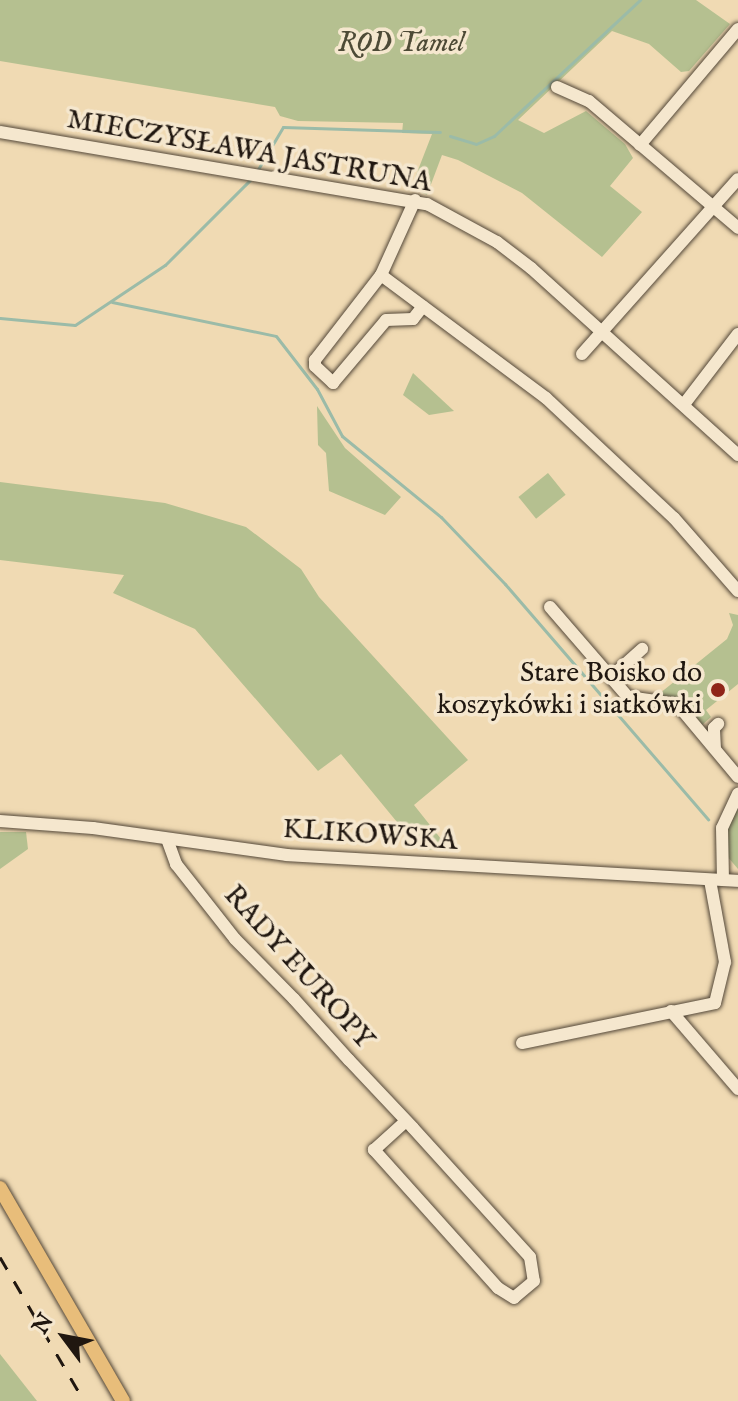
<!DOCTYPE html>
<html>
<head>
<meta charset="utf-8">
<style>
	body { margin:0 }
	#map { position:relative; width:738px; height:1401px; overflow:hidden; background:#f0dab3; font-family:"IM FELL English",serif }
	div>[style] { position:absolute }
	.green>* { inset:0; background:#b5c090; transform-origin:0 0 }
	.stream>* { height:3px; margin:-1.5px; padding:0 1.5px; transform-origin:1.5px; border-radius:1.5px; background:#9bbba8 }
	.roads { filter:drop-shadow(0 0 2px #544839) drop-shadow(0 0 2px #544839) }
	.minor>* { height:12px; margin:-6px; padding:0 6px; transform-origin:6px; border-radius:6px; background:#f5e7ce }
	.major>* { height:14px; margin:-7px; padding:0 7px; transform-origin:7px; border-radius:7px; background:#e8bd7a }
	.rail>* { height:3px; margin-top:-1.5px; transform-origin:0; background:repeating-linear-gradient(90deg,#201710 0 14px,transparent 0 28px) }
	.dots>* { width:22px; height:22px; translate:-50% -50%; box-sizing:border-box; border:4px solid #f5e7ce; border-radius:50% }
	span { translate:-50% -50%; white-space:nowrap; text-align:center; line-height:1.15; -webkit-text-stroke:7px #f5e7ce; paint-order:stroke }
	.park-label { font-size:28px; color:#4d4a36; font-style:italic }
	.street-label { font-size:28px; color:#201710 }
	.poi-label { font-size:28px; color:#201710 }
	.right { translate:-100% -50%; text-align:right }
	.north { position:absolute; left:24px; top:1297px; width:80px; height:80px; -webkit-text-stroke:6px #f5e7ce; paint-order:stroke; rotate:302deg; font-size:22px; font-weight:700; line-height:32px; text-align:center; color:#201710 }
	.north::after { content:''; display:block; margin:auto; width:28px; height:36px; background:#201710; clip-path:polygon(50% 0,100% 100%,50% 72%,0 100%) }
</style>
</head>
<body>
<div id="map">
	<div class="green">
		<i style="clip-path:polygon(0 0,696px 0,730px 24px,689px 71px,681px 72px,649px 44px,612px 31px,518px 120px,544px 133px,586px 111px,625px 144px,633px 158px,610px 186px,642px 212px,602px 257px,522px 193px,458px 160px,442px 155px,427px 195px,411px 188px,432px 134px,402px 133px,403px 123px,298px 121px,280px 116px,275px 107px,0 61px)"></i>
		<i style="clip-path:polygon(413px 373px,454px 411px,429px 415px,403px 395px)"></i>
		<i style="clip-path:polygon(317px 406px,345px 448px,401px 497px,385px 515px,329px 491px,326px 453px,318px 445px)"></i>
		<i style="left:548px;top:473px;width:28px;height:38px;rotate:51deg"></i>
		<i style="clip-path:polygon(0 482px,165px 503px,246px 527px,301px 569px,319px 597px,468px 760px,414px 805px,449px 849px,420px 850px,341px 754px,318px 771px,195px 629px,113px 593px,124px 575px,0 560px)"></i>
		<i style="clip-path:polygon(729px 613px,738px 615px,738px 684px,706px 710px,711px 717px,702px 725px,682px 694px,673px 701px,654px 698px,727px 639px,733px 625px)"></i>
		<i style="clip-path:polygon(738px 802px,738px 869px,727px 856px,727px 830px)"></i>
		<i style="clip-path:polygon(0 832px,26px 832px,28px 849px,0 869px)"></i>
		<i style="clip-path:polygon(0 1354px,37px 1401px,0 1401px)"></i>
	</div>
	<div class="stream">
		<i style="left:450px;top:136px;width:27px;rotate:17deg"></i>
		<i style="left:476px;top:144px;width:20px;rotate:-24deg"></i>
		<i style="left:494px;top:136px;width:200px;rotate:-43deg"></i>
		<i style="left:257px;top:171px;width:51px;rotate:-59.4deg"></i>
		<i style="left:283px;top:127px;width:157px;rotate:1.8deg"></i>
		<i style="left:112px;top:302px;width:167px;rotate:11.7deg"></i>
		<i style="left:276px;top:336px;width:67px;rotate:52.3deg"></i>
		<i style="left:317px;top:389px;width:53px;rotate:62deg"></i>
		<i style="left:342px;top:436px;width:128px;rotate:39.3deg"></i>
		<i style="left:441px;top:517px;width:93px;rotate:46.3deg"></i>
		<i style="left:505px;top:584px;width:311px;rotate:49.2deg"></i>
		<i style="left:0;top:318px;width:75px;rotate:5.3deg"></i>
		<i style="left:75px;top:325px;width:108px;rotate:-33.7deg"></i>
		<i style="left:165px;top:265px;width:120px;rotate:-45deg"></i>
	</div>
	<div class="roads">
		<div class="minor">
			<i style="left:557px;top:87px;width:35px;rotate:24deg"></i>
			<i style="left:589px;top:101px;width:196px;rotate:40.4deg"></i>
			<i style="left:0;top:132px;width:433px;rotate:9.6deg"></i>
			<i style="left:427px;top:204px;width:80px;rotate:28.5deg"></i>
			<i style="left:497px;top:242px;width:43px;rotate:37.4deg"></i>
			<i style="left:531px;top:268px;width:279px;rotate:42.1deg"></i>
			<i style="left:640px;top:145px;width:152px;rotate:-49.8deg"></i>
			<i style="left:415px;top:200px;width:82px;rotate:114.4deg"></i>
			<i style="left:381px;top:275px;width:108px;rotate:127.8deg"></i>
			<i style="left:315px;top:360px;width:6px;rotate:90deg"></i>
			<i style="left:315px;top:366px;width:25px;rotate:43deg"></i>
			<i style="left:333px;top:383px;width:82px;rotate:-49.9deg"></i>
			<i style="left:386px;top:320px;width:27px;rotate:-2deg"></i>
			<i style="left:413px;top:319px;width:16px;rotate:-52deg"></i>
			<i style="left:381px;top:275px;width:206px;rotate:36.7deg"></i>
			<i style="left:546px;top:398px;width:175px;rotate:43.2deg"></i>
			<i style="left:674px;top:518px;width:97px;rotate:48.8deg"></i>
			<i style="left:582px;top:354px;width:234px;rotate:-48.3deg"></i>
			<i style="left:685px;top:403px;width:87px;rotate:-52.5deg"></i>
			<i style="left:550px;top:607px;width:119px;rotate:49.1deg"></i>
			<i style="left:628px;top:697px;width:49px;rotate:8.1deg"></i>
			<i style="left:677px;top:704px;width:95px;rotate:50.1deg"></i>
			<i style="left:611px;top:677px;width:42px;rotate:-42.1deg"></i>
			<i style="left:715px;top:749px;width:21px;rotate:-93deg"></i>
			<i style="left:714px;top:728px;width:6px;rotate:-45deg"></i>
			<i style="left:0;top:821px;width:93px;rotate:4.3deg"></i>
			<i style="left:93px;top:828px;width:196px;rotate:7.9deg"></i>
			<i style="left:287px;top:855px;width:452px;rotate:3.3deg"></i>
			<i style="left:167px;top:839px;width:27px;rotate:70deg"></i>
			<i style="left:176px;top:864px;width:95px;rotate:51.8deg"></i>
			<i style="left:235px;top:939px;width:84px;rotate:45.5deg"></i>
			<i style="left:294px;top:999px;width:82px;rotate:48deg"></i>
			<i style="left:349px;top:1060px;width:93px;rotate:46.7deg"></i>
			<i style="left:413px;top:1128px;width:174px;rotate:47.8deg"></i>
			<i style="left:530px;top:1257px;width:24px;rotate:81deg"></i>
			<i style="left:534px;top:1281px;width:26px;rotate:140deg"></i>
			<i style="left:514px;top:1298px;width:19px;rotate:-148deg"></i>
			<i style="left:498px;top:1288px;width:186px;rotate:-131.9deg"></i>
			<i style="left:374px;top:1150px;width:43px;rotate:-42.2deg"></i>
			<i style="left:723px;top:880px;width:52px;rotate:-91.1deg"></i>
			<i style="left:722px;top:828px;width:38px;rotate:-65deg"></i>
			<i style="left:671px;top:1011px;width:103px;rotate:49.3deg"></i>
			<i style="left:522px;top:1043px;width:197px;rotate:-11.7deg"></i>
			<i style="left:715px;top:1003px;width:42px;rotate:-76.3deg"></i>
			<i style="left:725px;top:962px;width:83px;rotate:-100.4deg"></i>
		</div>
		<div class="major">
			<i style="left:0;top:1188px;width:246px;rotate:60deg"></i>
		</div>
	</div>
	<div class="rail">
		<i style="left:0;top:1257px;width:167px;rotate:59.7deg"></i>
	</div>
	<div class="dots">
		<i style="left:718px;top:690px;background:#8f2418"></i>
	</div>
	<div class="park-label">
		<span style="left:401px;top:44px">ROD Tamel</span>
	</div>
	<div class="street-label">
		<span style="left:249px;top:152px;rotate:10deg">MIECZYSŁAWA JASTRUNA</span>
		<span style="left:370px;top:836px;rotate:4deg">KLIKOWSKA</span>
		<span style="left:298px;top:968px;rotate:48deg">RADY EUROPY</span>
	</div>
	<div class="poi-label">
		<span class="right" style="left:702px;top:690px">Stare Boisko do<br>koszykówki i siatkówki</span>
	</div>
	<div class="north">N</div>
</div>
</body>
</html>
